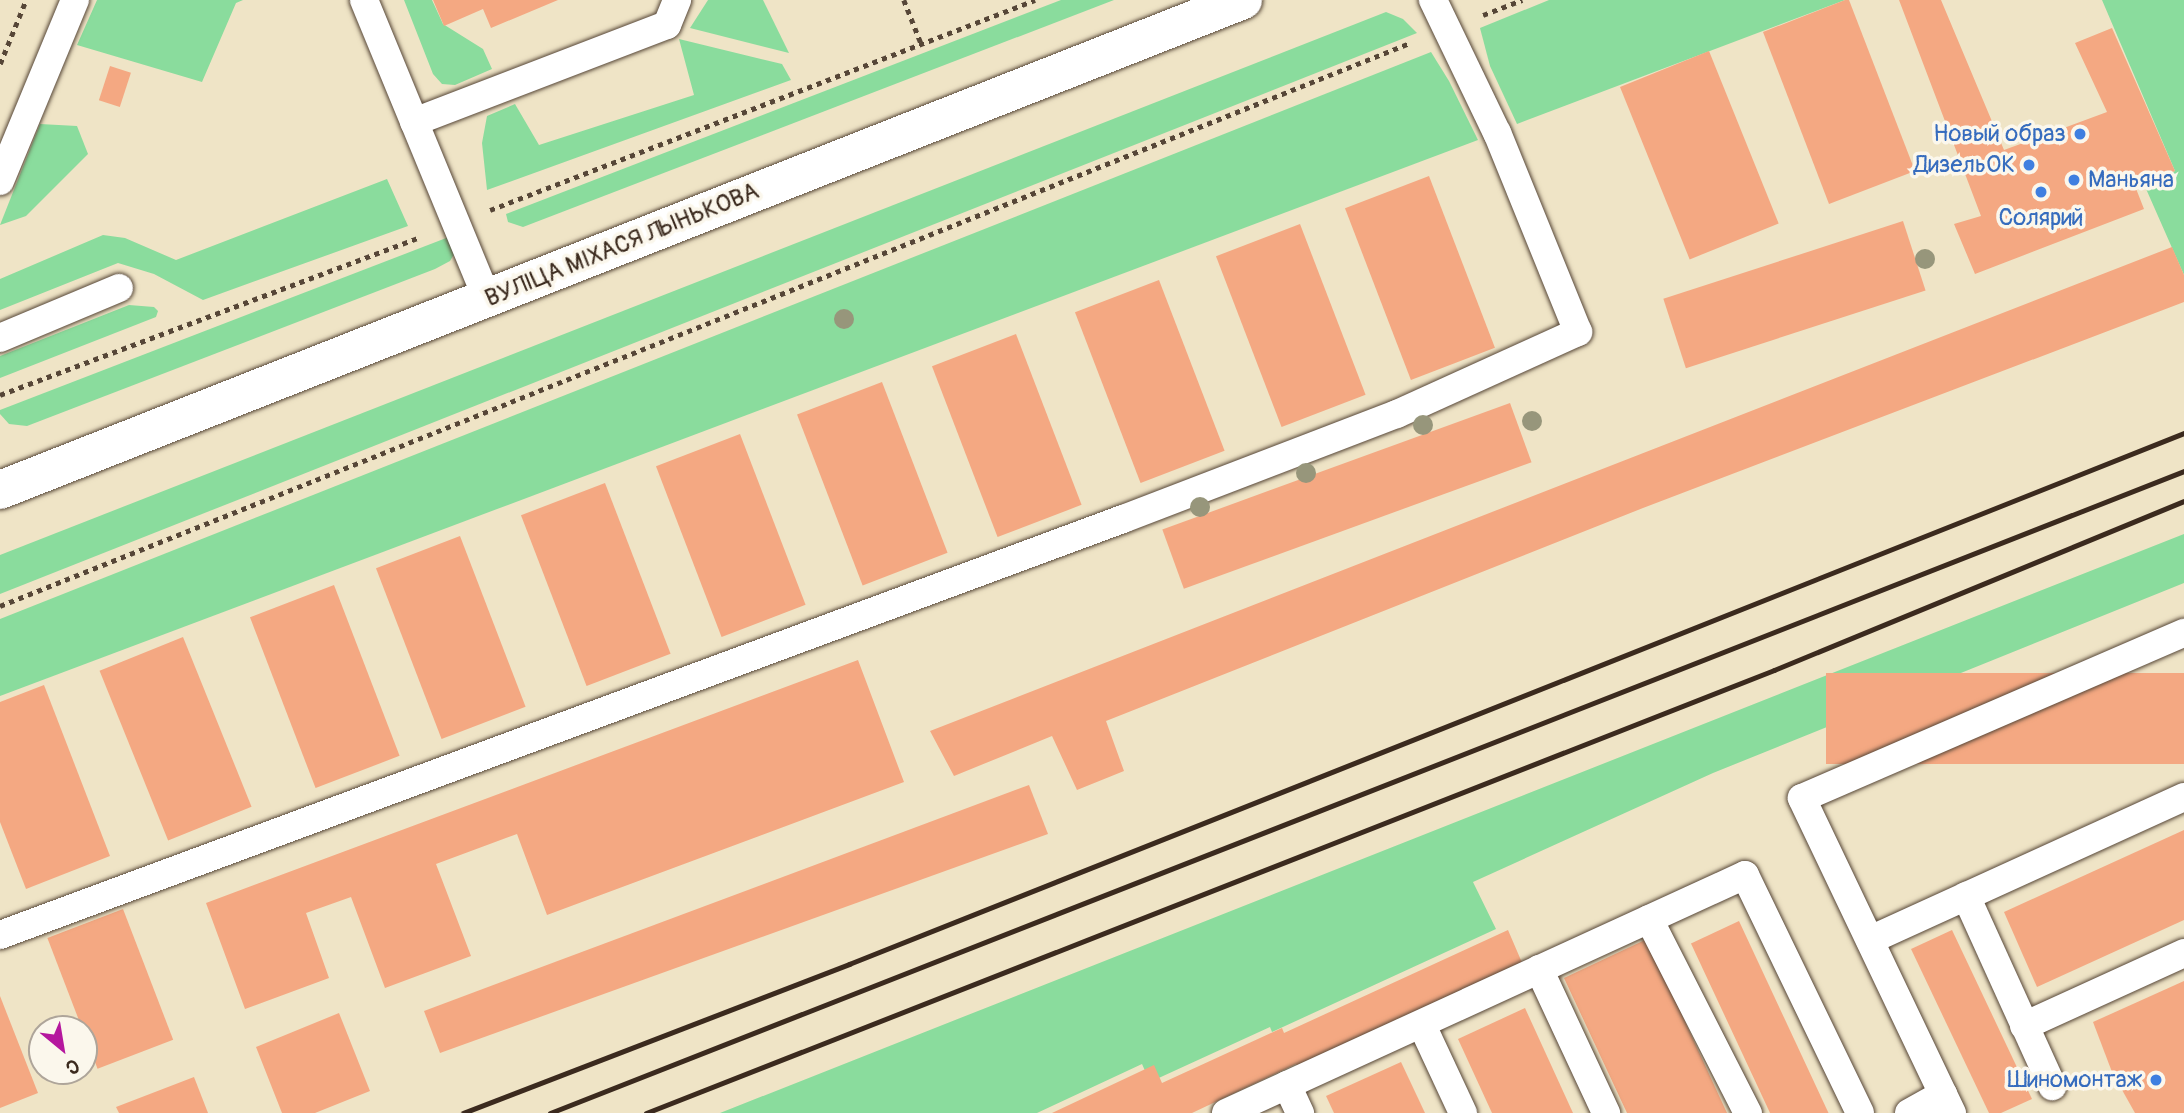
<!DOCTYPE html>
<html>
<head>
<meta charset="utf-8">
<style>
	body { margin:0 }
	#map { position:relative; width:2184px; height:1113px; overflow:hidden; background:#efe4c6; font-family:Pangolin,sans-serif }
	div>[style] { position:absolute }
	.green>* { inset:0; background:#8adc9d }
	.building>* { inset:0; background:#f4a882; transform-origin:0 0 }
	.path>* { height:4.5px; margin-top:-2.25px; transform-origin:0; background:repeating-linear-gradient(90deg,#564637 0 5px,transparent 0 10px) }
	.roads { filter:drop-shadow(0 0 2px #564637) drop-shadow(0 0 2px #564637) }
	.lane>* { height:28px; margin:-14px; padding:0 14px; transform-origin:14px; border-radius:14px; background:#fff }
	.secondary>* { height:38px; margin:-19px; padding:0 19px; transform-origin:19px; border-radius:19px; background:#fff }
	.rail>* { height:5px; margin:-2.5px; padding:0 2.5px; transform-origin:2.5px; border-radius:2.5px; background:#3b2a1e }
	.trees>* { width:20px; height:20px; margin:-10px; border-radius:50%; background:#97967b }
	.dots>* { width:19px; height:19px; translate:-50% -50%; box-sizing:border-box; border:4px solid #fbf7ec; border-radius:50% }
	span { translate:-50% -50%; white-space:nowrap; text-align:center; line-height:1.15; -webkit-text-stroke:7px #fbf7ec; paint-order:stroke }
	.shop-label { font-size:24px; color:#366cbe }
	.right { translate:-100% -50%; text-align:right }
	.left { translate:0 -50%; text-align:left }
	.street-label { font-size:24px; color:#3b2a1e }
	.north { position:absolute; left:28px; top:1015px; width:70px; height:70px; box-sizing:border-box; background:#fbf7ec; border:2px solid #aea59a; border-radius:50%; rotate:150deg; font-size:19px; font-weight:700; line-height:28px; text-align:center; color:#3b2a1e }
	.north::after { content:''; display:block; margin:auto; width:24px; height:32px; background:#b5179e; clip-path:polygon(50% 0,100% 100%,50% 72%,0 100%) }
</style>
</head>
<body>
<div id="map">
	<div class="green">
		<i style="clip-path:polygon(97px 0,243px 0,236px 3px,202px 82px,77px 45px)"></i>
		<i style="clip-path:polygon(404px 0,432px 0,443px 24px,483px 49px,492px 69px,455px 85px,442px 84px,433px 74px)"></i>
		<i style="clip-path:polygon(708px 0,763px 0,789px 53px,690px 28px)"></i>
		<i style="clip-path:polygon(1061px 0,1114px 0,523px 227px,508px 222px,506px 214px)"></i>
		<i style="clip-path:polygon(1549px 0,1845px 0,1517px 124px,1490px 66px,1480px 28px)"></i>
		<i style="clip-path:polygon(2102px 0,2184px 0,2184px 275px,2143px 182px,2175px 171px)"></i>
		<i style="clip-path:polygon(1386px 12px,1403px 19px,1417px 33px,0 594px,0 555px)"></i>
		<i style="clip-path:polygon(679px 39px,782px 64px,791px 80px,487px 190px,482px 143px,487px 116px,515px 104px,539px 145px,694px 95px)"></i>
		<i style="clip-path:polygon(1431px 52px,1449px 81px,1478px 140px,0 696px,0 619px)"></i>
		<i style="clip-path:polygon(40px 124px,77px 126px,88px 154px,26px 216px,0 225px)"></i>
		<i style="clip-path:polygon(387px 179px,408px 226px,203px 300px,154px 274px,118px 263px,0 310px,0 279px,103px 235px,125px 238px,176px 260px)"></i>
		<i style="clip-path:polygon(454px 235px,456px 251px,450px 261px,435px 269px,27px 426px,9px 424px,0 414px,0 410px)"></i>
		<i style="clip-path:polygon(129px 305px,154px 307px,158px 311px,156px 317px,0 378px,0 356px)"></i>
		<i style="clip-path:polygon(2184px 534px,2184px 583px,1713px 773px,1473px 882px,1496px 929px,1272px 1032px,1270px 1027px,1150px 1082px,1142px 1064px,1037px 1113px,720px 1113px)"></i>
	</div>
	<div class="building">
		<i style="clip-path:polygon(433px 0,558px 0,491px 28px,483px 9px,444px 26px)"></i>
		<i style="clip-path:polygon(1845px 0,1849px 0,1915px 171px,1829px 204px,1763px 32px)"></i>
		<i style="clip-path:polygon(1899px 0,1941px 0,2004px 150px,2107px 112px,2075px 43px,2112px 28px,2175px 171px,2135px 186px,2144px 209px,1975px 274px,1954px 224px,1981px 216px)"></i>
		<i style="left:1709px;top:51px;width:186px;height:96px;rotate:68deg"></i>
		<i style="left:110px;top:66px;width:22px;height:36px;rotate:18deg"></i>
		<i style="left:1429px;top:176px;width:184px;height:90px;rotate:69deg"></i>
		<i style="left:1903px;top:221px;width:73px;height:252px;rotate:72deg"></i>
		<i style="left:1300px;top:224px;width:183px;height:90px;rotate:69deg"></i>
		<i style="clip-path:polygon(2172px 247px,2184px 275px,2184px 302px,1643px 508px,1106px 721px,1124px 771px,1077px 790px,1052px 736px,954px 776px,930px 731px)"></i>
		<i style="left:1159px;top:280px;width:183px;height:90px;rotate:69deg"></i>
		<i style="left:1016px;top:334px;width:183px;height:90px;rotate:69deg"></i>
		<i style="left:882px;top:382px;width:183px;height:91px;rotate:69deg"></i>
		<i style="left:1510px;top:403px;width:63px;height:370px;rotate:70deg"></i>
		<i style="left:740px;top:434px;width:183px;height:90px;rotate:69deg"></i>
		<i style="left:605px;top:483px;width:183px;height:90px;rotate:69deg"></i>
		<i style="left:460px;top:536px;width:183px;height:90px;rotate:69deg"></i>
		<i style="left:334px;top:585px;width:183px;height:90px;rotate:69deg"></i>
		<i style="left:183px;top:637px;width:183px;height:90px;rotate:68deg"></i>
		<i style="clip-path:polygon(858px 660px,904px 782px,547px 915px,517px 834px,436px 864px,471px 956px,385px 988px,351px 897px,306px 913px,329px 978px,245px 1009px,206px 903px)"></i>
		<i style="left:2184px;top:673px;width:91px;height:358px;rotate:90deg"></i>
		<i style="clip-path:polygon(44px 685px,110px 856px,26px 889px,0 822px,0 702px)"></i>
		<i style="clip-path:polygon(1029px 785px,1048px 834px,440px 1053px,424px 1011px)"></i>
		<i style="clip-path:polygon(2184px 830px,2184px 920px,2037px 987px,2004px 912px)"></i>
		<i style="left:123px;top:909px;width:140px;height:81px;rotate:69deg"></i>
		<i style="left:1739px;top:921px;width:212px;height:53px;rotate:65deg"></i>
		<i style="clip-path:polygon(1508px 930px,1523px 965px,1300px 1070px,1296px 1064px,1192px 1113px,1052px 1113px,1154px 1065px,1162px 1083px,1282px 1028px,1284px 1033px)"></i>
		<i style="clip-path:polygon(1952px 930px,2032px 1099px,2001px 1113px,1989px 1113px,1911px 949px)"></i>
		<i style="clip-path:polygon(1647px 939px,1727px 1113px,1627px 1113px,1564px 978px)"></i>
		<i style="clip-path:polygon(2184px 981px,2184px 1113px,2135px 1113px,2112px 1072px,2093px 1022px)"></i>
		<i style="clip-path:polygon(0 996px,38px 1093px,0 1108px)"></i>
		<i style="clip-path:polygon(1525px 1008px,1573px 1113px,1492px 1113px,1458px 1039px)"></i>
		<i style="clip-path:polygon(339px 1013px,370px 1091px,315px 1113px,282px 1113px,256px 1047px)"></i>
		<i style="clip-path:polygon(1401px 1062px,1425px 1113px,1334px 1113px,1326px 1096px)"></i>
		<i style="clip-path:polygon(194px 1077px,208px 1113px,119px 1113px,116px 1107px)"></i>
	</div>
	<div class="path">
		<i style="left:904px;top:0;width:46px;rotate:68.4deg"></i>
		<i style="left:1483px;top:15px;width:42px;rotate:-21deg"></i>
		<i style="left:0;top:64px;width:69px;rotate:-67.9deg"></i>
		<i style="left:490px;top:210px;width:584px;rotate:-21.07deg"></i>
		<i style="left:0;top:395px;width:449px;rotate:-20.6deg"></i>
		<i style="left:0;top:606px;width:1518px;rotate:-21.77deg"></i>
	</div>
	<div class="roads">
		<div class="lane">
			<i style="left:364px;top:0;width:323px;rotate:67.6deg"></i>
			<i style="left:414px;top:122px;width:271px;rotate:-21deg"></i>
			<i style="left:667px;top:25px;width:27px;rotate:-68deg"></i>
			<i style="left:0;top:181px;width:196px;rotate:-67.5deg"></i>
			<i style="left:0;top:338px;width:129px;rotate:-22.8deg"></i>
			<i style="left:1966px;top:896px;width:209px;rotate:65.6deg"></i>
			<i style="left:1649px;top:919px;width:218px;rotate:63deg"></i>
			<i style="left:0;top:935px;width:1198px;rotate:-20.33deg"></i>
			<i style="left:1123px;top:519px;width:293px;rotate:-21deg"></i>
			<i style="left:1397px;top:414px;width:199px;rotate:-24.4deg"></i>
			<i style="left:1578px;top:332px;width:215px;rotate:-112.1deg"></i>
			<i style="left:1497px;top:133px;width:148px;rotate:-115.7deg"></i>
			<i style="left:1870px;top:940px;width:345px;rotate:-24.5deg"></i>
			<i style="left:1539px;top:969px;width:159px;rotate:65deg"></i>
			<i style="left:1422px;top:1025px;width:97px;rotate:65deg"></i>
			<i style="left:2024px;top:1026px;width:176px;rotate:-24.5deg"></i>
			<i style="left:1287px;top:1085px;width:31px;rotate:65deg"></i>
			<i style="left:1226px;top:1113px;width:571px;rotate:-24.63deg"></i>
			<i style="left:1745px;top:875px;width:264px;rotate:64.2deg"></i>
			<i style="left:1909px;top:1113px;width:39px;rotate:-29deg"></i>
			<i style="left:1952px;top:1113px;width:349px;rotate:-115.5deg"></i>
			<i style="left:1802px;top:798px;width:416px;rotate:-23.4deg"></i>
		</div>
		<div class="secondary">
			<i style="left:0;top:490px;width:1336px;rotate:-21.51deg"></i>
		</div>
	</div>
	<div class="rail">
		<i style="left:463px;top:1113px;width:414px;rotate:-21.1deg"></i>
		<i style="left:849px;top:964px;width:1437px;rotate:-21.69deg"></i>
		<i style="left:550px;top:1113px;width:1756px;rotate:-21.45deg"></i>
		<i style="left:646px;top:1113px;width:1212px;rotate:-21.44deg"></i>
		<i style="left:1774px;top:670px;width:443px;rotate:-22.4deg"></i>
	</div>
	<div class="trees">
		<i style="left:1925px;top:259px"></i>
		<i style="left:844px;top:319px"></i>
		<i style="left:1532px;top:421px"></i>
		<i style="left:1423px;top:425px"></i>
		<i style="left:1306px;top:473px"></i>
		<i style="left:1200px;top:507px"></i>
	</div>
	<div class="dots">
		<i style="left:2080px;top:134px;background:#3f7fe0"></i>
		<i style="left:2029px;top:165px;background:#3f7fe0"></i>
		<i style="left:2074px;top:180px;background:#3f7fe0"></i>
		<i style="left:2041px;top:192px;background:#3f7fe0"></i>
		<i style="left:2156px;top:1080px;background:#3f7fe0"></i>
	</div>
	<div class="shop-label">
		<span class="right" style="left:2066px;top:134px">Новый образ</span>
		<span class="right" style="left:2015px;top:165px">ДизельОК</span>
		<span class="left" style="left:2088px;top:180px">Маньяна</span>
		<span style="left:2041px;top:218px">Солярий</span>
		<span class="right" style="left:2142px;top:1080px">Шиномонтаж</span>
	</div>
	<div class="street-label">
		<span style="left:622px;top:245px;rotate:-22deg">ВУЛІЦА МІХАСЯ ЛЫНЬКОВА</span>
	</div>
	<div class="north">С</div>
</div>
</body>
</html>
